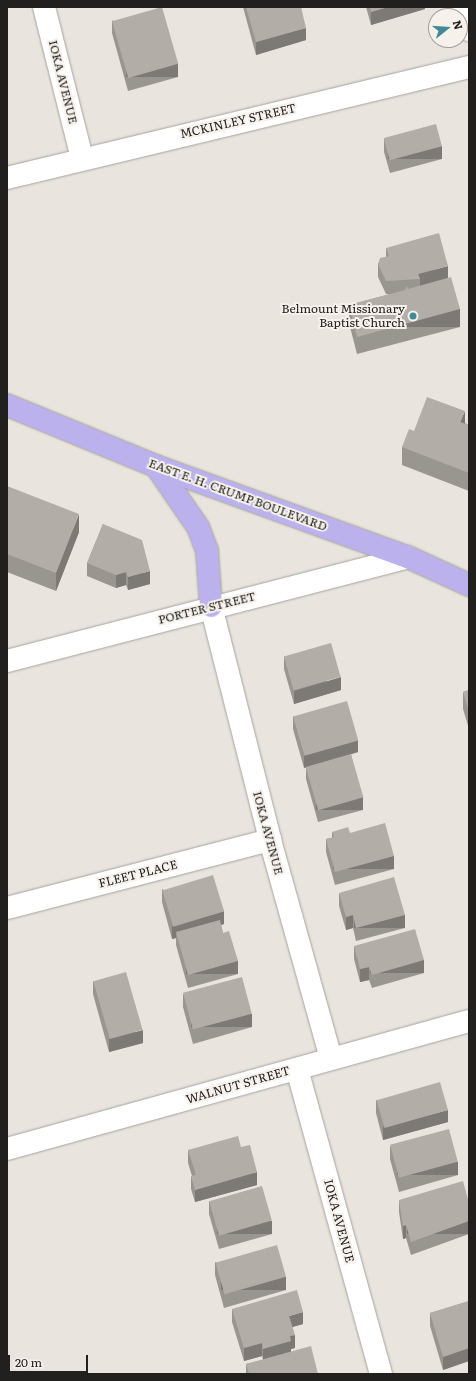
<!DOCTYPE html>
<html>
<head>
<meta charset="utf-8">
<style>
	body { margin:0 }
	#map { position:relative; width:476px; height:1381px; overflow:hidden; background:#e9e4de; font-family:Literata,serif }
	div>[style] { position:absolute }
	.roads { filter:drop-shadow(0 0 1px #a7a29c) drop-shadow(0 0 1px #a7a29c) }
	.minor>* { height:22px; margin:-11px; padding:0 11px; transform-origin:11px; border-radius:11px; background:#fff }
	.major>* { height:22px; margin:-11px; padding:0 11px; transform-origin:11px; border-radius:11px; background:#bab1ed }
	.wall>* { inset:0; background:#999690 }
	.shaded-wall>* { inset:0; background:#7d7a75; transform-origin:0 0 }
	.building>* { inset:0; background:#b2aea7; transform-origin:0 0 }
	.dots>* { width:11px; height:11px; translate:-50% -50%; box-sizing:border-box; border:2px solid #f6f1eb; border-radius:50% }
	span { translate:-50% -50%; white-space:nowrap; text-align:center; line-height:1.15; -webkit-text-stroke:4px #f6f1eb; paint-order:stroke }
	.street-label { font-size:12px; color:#22201e }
	.poi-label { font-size:12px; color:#22201e }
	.right { translate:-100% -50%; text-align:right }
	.frame { position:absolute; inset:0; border:8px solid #22201e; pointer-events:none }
	.north { position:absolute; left:428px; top:8px; width:40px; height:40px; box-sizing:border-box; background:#f6f1eb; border:1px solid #a19d99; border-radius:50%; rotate:73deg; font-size:11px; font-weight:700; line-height:16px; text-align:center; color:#22201e }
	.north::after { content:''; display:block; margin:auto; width:14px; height:18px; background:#448a95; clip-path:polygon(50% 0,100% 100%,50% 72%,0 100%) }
	.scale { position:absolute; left:8px; top:1355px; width:80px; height:18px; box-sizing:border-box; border:2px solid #22201e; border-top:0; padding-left:5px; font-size:12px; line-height:14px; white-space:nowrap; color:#22201e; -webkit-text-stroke:3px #f6f1eb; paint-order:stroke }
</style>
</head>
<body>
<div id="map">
	<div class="roads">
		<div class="minor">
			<i style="left:44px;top:7px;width:156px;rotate:75.9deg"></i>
			<i style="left:463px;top:7px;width:24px;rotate:75deg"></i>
			<i style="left:7px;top:178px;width:475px;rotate:-13.5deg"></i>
			<i style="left:211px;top:606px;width:241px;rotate:75.8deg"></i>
			<i style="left:270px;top:840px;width:227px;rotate:74.4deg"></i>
			<i style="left:7px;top:661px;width:414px;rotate:-14.5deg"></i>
			<i style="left:7px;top:908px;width:272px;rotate:-14.5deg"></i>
			<i style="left:297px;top:1069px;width:316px;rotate:74.6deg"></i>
			<i style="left:7px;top:1149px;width:479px;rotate:-15.5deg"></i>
		</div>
		<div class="major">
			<i style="left:7px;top:405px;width:161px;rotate:22.3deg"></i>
			<i style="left:156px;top:466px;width:268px;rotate:19.9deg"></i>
			<i style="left:408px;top:557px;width:67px;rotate:24.7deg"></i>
			<i style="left:156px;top:466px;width:74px;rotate:55.5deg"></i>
			<i style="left:198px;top:527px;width:26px;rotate:69deg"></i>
			<i style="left:207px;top:551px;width:55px;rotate:85.8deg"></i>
		</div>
	</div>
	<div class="wall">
		<i style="clip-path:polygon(243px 7px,301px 7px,306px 40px,256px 55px)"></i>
		<i style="clip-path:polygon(366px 7px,425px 7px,425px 9px,371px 25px)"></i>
		<i style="clip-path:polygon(112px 20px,178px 77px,128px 91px,112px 33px)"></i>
		<i style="clip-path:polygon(384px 139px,442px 159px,390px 173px,384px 152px)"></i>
		<i style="clip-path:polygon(386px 248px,448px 278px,460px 327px,357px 354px,349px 323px,349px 305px,390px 294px,386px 294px,378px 277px,378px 264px,386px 257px)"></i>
		<i style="clip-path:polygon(465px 423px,469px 425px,469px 491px,402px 465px,402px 447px)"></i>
		<i style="clip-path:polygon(7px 486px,79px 532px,56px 591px,7px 572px)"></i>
		<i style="clip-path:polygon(103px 524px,150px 584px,128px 590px,126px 585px,116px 588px,87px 576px,87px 563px)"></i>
		<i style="clip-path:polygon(284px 656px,341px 690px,294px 704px,284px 669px)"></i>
		<i style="clip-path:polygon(469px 690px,469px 729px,463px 709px,463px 692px)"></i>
		<i style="clip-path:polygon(293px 716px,358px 752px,351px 754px,363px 810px,318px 822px,306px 779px,306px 767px,304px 768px,293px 729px)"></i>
		<i style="clip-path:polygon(332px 832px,350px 833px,394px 869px,335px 885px,326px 852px,326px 839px,332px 838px)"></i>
		<i style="clip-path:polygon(162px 889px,224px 924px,221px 925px,223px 933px,238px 974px,188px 988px,176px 945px,176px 938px,172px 939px,162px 902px)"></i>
		<i style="clip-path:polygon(339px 893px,405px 928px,356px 941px,353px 928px,346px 930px,339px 906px)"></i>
		<i style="clip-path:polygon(354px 946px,424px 973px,372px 988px,369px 980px,360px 982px,354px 959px)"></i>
		<i style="clip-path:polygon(93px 981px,143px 1043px,109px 1052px,93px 994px)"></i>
		<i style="clip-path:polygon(183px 994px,252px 1027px,193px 1044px,183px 1007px)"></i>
		<i style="clip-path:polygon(376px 1100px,448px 1122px,383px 1140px,376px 1113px)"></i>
		<i style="clip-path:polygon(390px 1146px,458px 1175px,399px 1192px,390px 1159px)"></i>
		<i style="clip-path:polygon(241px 1147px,257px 1185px,195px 1202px,191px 1189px,191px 1176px,192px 1176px,188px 1163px,188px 1150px)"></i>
		<i style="clip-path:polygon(399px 1200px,469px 1203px,469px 1234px,411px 1255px,406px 1238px,403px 1239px,399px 1212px)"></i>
		<i style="clip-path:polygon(209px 1201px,272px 1234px,219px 1249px,209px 1214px)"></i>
		<i style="clip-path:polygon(215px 1262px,286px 1290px,224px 1308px,215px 1275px)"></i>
		<i style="clip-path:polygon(469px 1301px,469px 1361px,443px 1370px,430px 1326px,430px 1313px)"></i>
		<i style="clip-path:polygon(232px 1309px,303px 1324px,292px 1327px,295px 1348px,291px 1349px,291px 1352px,318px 1374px,246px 1374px,246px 1364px,263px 1360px,262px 1356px,244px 1361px,232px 1322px)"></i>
	</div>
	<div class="shaded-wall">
		<i style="clip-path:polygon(388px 7px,425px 7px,425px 9px,371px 25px,371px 12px)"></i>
		<i style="clip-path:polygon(306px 28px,306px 40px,256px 55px,256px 42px)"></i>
		<i style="left:178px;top:64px;width:13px;height:52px;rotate:90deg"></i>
		<i style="left:442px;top:146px;width:13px;height:54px;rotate:90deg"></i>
		<i style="clip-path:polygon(448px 266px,448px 279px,420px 287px,420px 279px,418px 274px)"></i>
		<i style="left:460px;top:309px;width:18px;height:107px;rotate:90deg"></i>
		<i style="clip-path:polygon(465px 411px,465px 428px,460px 422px)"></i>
		<i style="clip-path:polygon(79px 514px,79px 532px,56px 591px,56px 573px)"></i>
		<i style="clip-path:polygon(150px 571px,150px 584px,128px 590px,128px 577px)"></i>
		<i style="clip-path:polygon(126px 572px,126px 585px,116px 588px,116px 575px)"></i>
		<i style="clip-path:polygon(341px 677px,341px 690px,294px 704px,294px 691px)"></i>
		<i style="clip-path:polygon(358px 740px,358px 752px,304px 768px,304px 755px)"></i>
		<i style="left:363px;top:797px;width:13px;height:47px;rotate:90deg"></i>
		<i style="left:394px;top:856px;width:13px;height:61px;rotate:90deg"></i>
		<i style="clip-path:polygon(224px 911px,224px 924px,177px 937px,176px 932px,176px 938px,172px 939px,172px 926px)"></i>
		<i style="clip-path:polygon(353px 915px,353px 928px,346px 930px,346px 917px)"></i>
		<i style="left:405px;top:915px;width:13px;height:51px;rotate:90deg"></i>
		<i style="left:424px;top:960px;width:13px;height:54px;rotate:90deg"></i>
		<i style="left:238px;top:961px;width:13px;height:52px;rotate:90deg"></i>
		<i style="clip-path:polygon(369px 967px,369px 980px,360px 982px,360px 969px)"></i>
		<i style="left:252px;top:1014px;width:13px;height:61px;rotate:90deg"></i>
		<i style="clip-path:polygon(143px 1030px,143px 1043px,109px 1052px,109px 1039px)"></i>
		<i style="clip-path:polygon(448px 1110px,448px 1122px,383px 1140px,383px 1127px)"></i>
		<i style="left:458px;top:1162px;width:13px;height:61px;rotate:90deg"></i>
		<i style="clip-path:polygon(257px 1172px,257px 1185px,195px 1202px,195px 1190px)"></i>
		<i style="left:272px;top:1221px;width:13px;height:55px;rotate:90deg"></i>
		<i style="left:469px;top:1221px;width:13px;height:62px;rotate:90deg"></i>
		<i style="clip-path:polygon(406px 1225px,406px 1238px,403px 1239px,403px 1226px)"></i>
		<i style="left:286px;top:1277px;width:13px;height:65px;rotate:90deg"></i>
		<i style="clip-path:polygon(303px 1312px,303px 1324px,289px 1328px,289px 1316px)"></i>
		<i style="clip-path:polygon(295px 1335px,295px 1348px,291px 1349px,291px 1354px,263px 1362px,263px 1349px,290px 1336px)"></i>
		<i style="clip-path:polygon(262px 1343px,262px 1356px,244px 1361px,244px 1348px)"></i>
		<i style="clip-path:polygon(469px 1348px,469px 1361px,443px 1370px,443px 1357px)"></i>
	</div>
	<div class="building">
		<i style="left:162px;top:7px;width:59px;height:52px;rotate:74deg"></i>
		<i style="clip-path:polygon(246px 7px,301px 7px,306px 28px,256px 42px)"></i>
		<i style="clip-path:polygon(370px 7px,388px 7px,371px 12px)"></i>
		<i style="left:436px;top:124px;width:23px;height:54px;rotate:75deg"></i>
		<i style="clip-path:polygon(439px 233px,448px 266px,418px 274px,420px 279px,386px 281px,378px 264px,380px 258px,389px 256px,386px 248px)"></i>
		<i style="clip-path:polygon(451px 277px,460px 309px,357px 337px,349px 305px,405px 290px,407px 286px,408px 289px)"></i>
		<i style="clip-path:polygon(427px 397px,465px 411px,460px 422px,469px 425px,469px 473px,402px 447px,409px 429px,414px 431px)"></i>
		<i style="clip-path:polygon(7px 486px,79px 514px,56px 573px,7px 554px)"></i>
		<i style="clip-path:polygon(103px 524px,142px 540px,150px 571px,128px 577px,126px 572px,116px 575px,87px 563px)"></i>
		<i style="left:331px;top:643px;width:35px;height:49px;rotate:74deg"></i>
		<i style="clip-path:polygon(469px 690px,469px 712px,463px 692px)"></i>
		<i style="left:347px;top:701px;width:41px;height:56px;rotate:74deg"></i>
		<i style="left:351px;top:754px;width:45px;height:47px;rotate:74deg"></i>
		<i style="clip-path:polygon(385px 823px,394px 856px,335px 872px,326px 839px,334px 837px,332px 832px,348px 827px,350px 833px)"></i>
		<i style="left:213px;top:875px;width:38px;height:53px;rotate:73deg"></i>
		<i style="clip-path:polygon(394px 877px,405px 915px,356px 928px,353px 915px,346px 917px,339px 893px)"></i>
		<i style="clip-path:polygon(220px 920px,223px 933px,229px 931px,238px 961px,188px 975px,176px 932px)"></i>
		<i style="clip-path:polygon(415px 929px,424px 960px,372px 975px,369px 967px,360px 969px,354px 946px)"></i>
		<i style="left:126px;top:972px;width:60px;height:34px;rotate:74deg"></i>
		<i style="left:242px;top:977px;width:38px;height:61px;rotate:75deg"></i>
		<i style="left:440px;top:1082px;width:29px;height:66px;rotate:74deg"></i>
		<i style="left:449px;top:1129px;width:34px;height:61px;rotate:75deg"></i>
		<i style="clip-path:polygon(238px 1136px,241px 1147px,250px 1145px,257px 1172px,195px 1190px,191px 1176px,196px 1175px,188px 1150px)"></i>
		<i style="clip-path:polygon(463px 1181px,469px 1203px,469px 1221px,411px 1242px,406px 1225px,403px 1226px,399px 1200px)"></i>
		<i style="left:262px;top:1186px;width:36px;height:55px;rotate:74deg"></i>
		<i style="left:277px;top:1245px;width:33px;height:64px;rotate:74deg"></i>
		<i style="clip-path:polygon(297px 1290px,303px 1312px,289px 1316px,295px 1335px,290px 1336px,291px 1341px,263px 1349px,262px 1343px,244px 1348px,232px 1309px)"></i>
		<i style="clip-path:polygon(469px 1301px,469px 1348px,443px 1357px,430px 1313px)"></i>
		<i style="clip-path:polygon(311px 1346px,318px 1374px,249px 1374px,246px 1364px)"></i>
	</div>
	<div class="dots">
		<i style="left:413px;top:316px;background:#448a95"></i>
	</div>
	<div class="street-label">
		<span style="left:63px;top:82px;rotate:76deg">IOKA AVENUE</span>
		<span style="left:238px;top:121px;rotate:-13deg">MCKINLEY STREET</span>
		<span style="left:238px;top:495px;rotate:20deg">EAST E. H. CRUMP BOULEVARD</span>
		<span style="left:207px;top:608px;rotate:-14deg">PORTER STREET</span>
		<span style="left:268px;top:833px;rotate:75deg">IOKA AVENUE</span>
		<span style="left:138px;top:874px;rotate:-14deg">FLEET PLACE</span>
		<span style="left:238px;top:1085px;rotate:-16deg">WALNUT STREET</span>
		<span style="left:339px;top:1221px;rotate:75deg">IOKA AVENUE</span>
	</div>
	<div class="poi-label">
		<span class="right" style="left:405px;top:316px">Belmount Missionary<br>Baptist Church</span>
	</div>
	<div class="frame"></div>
	<div class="north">N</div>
	<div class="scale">20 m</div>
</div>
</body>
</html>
